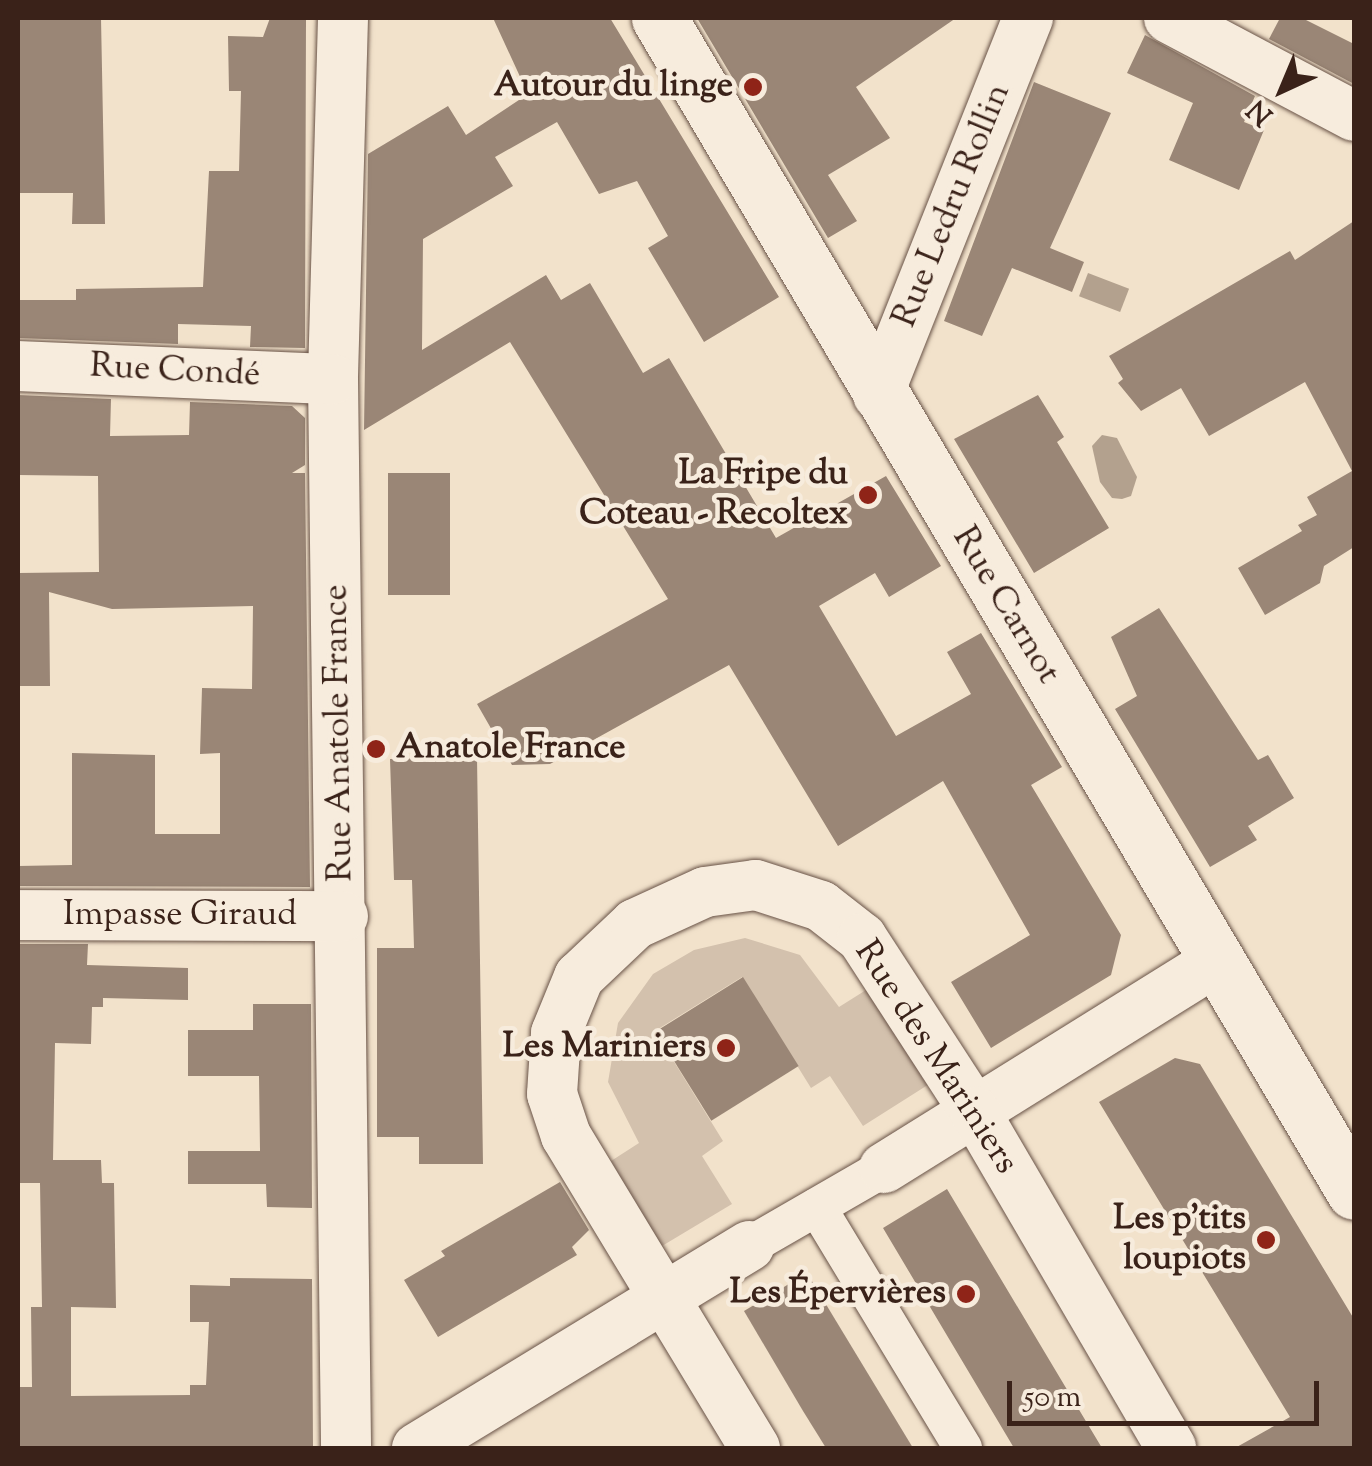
<!DOCTYPE html>
<html>
<head>
<meta charset="utf-8">
<style>
	body { margin:0 }
	#map { position:relative; width:1372px; height:1466px; overflow:hidden; background:#f2e2cb; font-family:"Sorts Mill Goudy",serif }
	div>[style] { position:absolute }
	.green>* { inset:0; background:#d3c1ad }
	.water>* { inset:0; background:#b3a18e; transform-origin:0 0 }
	.building>* { inset:0; background:#9a8676; transform-origin:0 0 }
	.roads { filter:drop-shadow(0 0 2px #685246) drop-shadow(0 0 2px #685246) }
	.pedestrian>* { height:38px; margin:-19px; padding:0 19px; transform-origin:19px; border-radius:19px; background:#f7ecdd }
	.minor>* { height:50px; margin:-25px; padding:0 25px; transform-origin:25px; border-radius:25px; background:#f7ecdd }
	.secondary>* { height:55px; margin:-27.5px; padding:0 27.5px; transform-origin:27.5px; border-radius:27.5px; background:#f7ecdd }
	.dots>* { width:28px; height:28px; translate:-50% -50%; box-sizing:border-box; border:5px solid #f7ecdd; border-radius:50% }
	span { translate:-50% -50%; white-space:nowrap; text-align:center; line-height:1.15; -webkit-text-stroke:9px #f7ecdd; paint-order:stroke }
	.poi-label { font-size:35px; color:#3a2219; font-weight:700 }
	.right { translate:-100% -50%; text-align:right }
	.left { translate:0 -50%; text-align:left }
	.street-label { font-size:35px; color:#3a2219 }
	.frame { position:absolute; inset:0; border:20px solid #3a2219; pointer-events:none }
	.north { position:absolute; left:1232px; top:40px; width:100px; height:100px; -webkit-text-stroke:8px #f7ecdd; paint-order:stroke; rotate:224deg; font-size:28px; font-weight:700; line-height:40px; text-align:center; color:#3a2219 }
	.north::after { content:''; display:block; margin:auto; width:35px; height:45px; background:#3a2219; clip-path:polygon(50% 0,100% 100%,50% 72%,0 100%) }
	.scale { position:absolute; left:1007px; top:1381px; width:312px; height:45px; box-sizing:border-box; border:5px solid #3a2219; border-top:0; padding-left:12px; font-size:30px; line-height:35px; white-space:nowrap; color:#3a2219; -webkit-text-stroke:8px #f7ecdd; paint-order:stroke }
</style>
</head>
<body>
<div id="map">
	<div class="green">
		<i style="clip-path:polygon(745px 938px,800px 955px,839px 1007px,874px 985px,934px 1081px,863px 1126px,830px 1076px,811px 1088px,742px 977px,655px 1031px,723px 1141px,702px 1156px,732px 1204px,662px 1246px,611px 1161px,639px 1143px,608px 1082px,618px 1023px,653px 974px,694px 950px)"></i>
	</div>
	<div class="water">
		<i style="left:1088px;top:273px;width:44px;height:25px;rotate:21deg"></i>
		<i style="clip-path:polygon(1102px 435px,1117px 438px,1137px 477px,1131px 496px,1122px 499px,1112px 498px,1100px 482px,1092px 446px)"></i>
	</div>
	<div class="building">
		<i style="clip-path:polygon(18px 18px,101px 18px,105px 224px,72px 224px,73px 193px,18px 193px)"></i>
		<i style="clip-path:polygon(270px 18px,306px 18px,305px 348px,250px 347px,251px 326px,178px 324px,178px 344px,18px 338px,18px 300px,76px 300px,76px 289px,203px 287px,209px 171px,239px 171px,241px 91px,229px 91px,228px 36px,263px 37px)"></i>
		<i style="clip-path:polygon(493px 18px,610px 18px,779px 297px,704px 342px,648px 248px,668px 236px,637px 181px,599px 194px,557px 122px,495px 157px,513px 186px,423px 239px,422px 350px,546px 275px,561px 300px,590px 283px,643px 373px,669px 358px,776px 538px,886px 476px,941px 566px,889px 597px,875px 573px,819px 606px,896px 736px,971px 694px,947px 652px,981px 633px,1062px 767px,1031px 785px,1121px 935px,1111px 975px,991px 1048px,951px 982px,1030px 935px,943px 781px,838px 846px,729px 665px,550px 764px,512px 765px,477px 704px,668px 599px,510px 342px,364px 430px,368px 154px,448px 106px,466px 135px,528px 94px)"></i>
		<i style="clip-path:polygon(697px 18px,956px 18px,856px 87px,890px 138px,828px 175px,857px 221px,828px 238px)"></i>
		<i style="clip-path:polygon(1280px 18px,1302px 18px,1354px 44px,1354px 84px,1269px 39px)"></i>
		<i style="clip-path:polygon(1145px 35px,1255px 96px,1244px 122px,1264px 130px,1239px 190px,1169px 160px,1193px 103px,1127px 73px)"></i>
		<i style="clip-path:polygon(1034px 82px,1111px 113px,1050px 248px,1084px 262px,1072px 292px,1012px 268px,982px 336px,944px 321px)"></i>
		<i style="clip-path:polygon(1354px 221px,1354px 547px,1324px 566px,1320px 583px,1265px 615px,1238px 568px,1302px 531px,1298px 525px,1317px 515px,1307px 497px,1352px 471px,1305px 382px,1209px 436px,1181px 388px,1141px 411px,1118px 383px,1123px 379px,1109px 356px,1290px 251px,1295px 260px)"></i>
		<i style="clip-path:polygon(18px 395px,111px 399px,110px 436px,189px 435px,190px 402px,292px 406px,305px 418px,305px 465px,292px 473px,305px 473px,310px 887px,18px 886px,18px 866px,72px 865px,72px 753px,155px 755px,155px 834px,220px 834px,220px 753px,200px 754px,202px 688px,252px 689px,253px 606px,112px 609px,49px 592px,50px 686px,18px 686px,18px 573px,99px 572px,98px 476px,18px 475px)"></i>
		<i style="clip-path:polygon(1038px 395px,1064px 437px,1057px 442px,1109px 528px,1034px 573px,954px 439px)"></i>
		<i style="left:388px;top:473px;width:62px;height:122px"></i>
		<i style="clip-path:polygon(1159px 608px,1258px 760px,1268px 755px,1294px 798px,1248px 826px,1257px 840px,1210px 867px,1115px 709px,1137px 696px,1111px 637px)"></i>
		<i style="clip-path:polygon(477px 757px,483px 1164px,419px 1164px,419px 1137px,377px 1137px,377px 948px,414px 948px,412px 880px,394px 880px,390px 759px)"></i>
		<i style="clip-path:polygon(18px 944px,88px 944px,87px 965px,188px 968px,188px 1000px,103px 998px,103px 1007px,92px 1007px,91px 1044px,55px 1043px,53px 1160px,101px 1160px,102px 1183px,114px 1183px,116px 1308px,71px 1307px,71px 1396px,190px 1395px,190px 1385px,206px 1385px,209px 1322px,190px 1322px,190px 1285px,230px 1286px,230px 1278px,312px 1279px,313px 1448px,18px 1448px,18px 1387px,32px 1387px,31px 1307px,42px 1307px,40px 1183px,18px 1183px)"></i>
		<i style="left:743px;top:977px;width:105px;height:103px;rotate:58deg"></i>
		<i style="clip-path:polygon(253px 1004px,311px 1004px,312px 1208px,267px 1207px,266px 1184px,188px 1184px,188px 1151px,260px 1151px,259px 1076px,188px 1076px,188px 1030px,253px 1030px)"></i>
		<i style="clip-path:polygon(1175px 1058px,1200px 1064px,1354px 1319px,1354px 1448px,1235px 1448px,1290px 1417px,1099px 1102px)"></i>
		<i style="clip-path:polygon(560px 1182px,589px 1230px,572px 1247px,577px 1255px,438px 1337px,404px 1280px,445px 1256px,441px 1251px)"></i>
		<i style="clip-path:polygon(947px 1189px,1075px 1403px,1102px 1448px,1014px 1448px,883px 1228px)"></i>
		<i style="clip-path:polygon(807px 1273px,913px 1448px,826px 1448px,803px 1411px,744px 1311px)"></i>
	</div>
	<div class="roads">
		<div class="pedestrian">
			<i style="left:817px;top:1207px;width:282px;rotate:58.8deg"></i>
			<i style="left:749px;top:1246px;width:156px;rotate:-30deg"></i>
		</div>
		<div class="minor">
			<i style="left:343px;top:18px;width:361px;rotate:91.6deg"></i>
			<i style="left:333px;top:379px;width:1069px;rotate:89.3deg"></i>
			<i style="left:1169px;top:18px;width:209px;rotate:27.9deg"></i>
			<i style="left:18px;top:366px;width:315px;rotate:2.4deg"></i>
			<i style="left:878px;top:395px;width:406px;rotate:-68.3deg"></i>
			<i style="left:18px;top:915px;width:325px;rotate:0.2deg"></i>
			<i style="left:884px;top:1168px;width:392px;rotate:-31.9deg"></i>
			<i style="left:417px;top:1448px;width:389px;rotate:-31.3deg"></i>
			<i style="left:755px;top:1448px;width:365px;rotate:-121.2deg"></i>
			<i style="left:566px;top:1136px;width:44px;rotate:-108.4deg"></i>
			<i style="left:552px;top:1094px;width:61px;rotate:-86.2deg"></i>
			<i style="left:556px;top:1033px;width:61px;rotate:-67.7deg"></i>
			<i style="left:579px;top:977px;width:77px;rotate:-43.4deg"></i>
			<i style="left:635px;top:924px;width:77px;rotate:-24.6deg"></i>
			<i style="left:705px;top:892px;width:51px;rotate:-7.8deg"></i>
			<i style="left:756px;top:885px;width:68px;rotate:17.9deg"></i>
			<i style="left:821px;top:906px;width:52px;rotate:38deg"></i>
			<i style="left:862px;top:938px;width:207px;rotate:57deg"></i>
			<i style="left:975px;top:1112px;width:389px;rotate:59.7deg"></i>
		</div>
		<div class="secondary">
			<i style="left:659px;top:18px;width:1364px;rotate:59.37deg"></i>
		</div>
	</div>
	<div class="dots">
		<i style="left:753px;top:87px;background:#8f2418"></i>
		<i style="left:868px;top:495px;background:#8f2418"></i>
		<i style="left:376px;top:749px;background:#8f2418"></i>
		<i style="left:726px;top:1048px;background:#8f2418"></i>
		<i style="left:1266px;top:1240px;background:#8f2418"></i>
		<i style="left:966px;top:1294px;background:#8f2418"></i>
	</div>
	<div class="poi-label">
		<span class="right" style="left:733px;top:87px">Autour du linge</span>
		<span class="right" style="left:848px;top:495px">La Fripe du<br>Coteau - Recoltex</span>
		<span class="left" style="left:396px;top:749px">Anatole France</span>
		<span class="right" style="left:706px;top:1048px">Les Mariniers</span>
		<span class="right" style="left:1246px;top:1240px">Les p'tits<br>loupiots</span>
		<span class="right" style="left:946px;top:1294px">Les Épervières</span>
	</div>
	<div class="street-label">
		<span style="left:953px;top:206px;rotate:-68deg">Rue Ledru Rollin</span>
		<span style="left:175px;top:372px;rotate:3deg">Rue Condé</span>
		<span style="left:1005px;top:606px;rotate:59deg">Rue Carnot</span>
		<span style="left:340px;top:733px;rotate:-91deg">Rue Anatole France</span>
		<span style="left:180px;top:916px">Impasse Giraud</span>
		<span style="left:935px;top:1058px;rotate:57deg">Rue des Mariniers</span>
	</div>
	<div class="frame"></div>
	<div class="north">N</div>
	<div class="scale">50 m</div>
</div>
</body>
</html>
